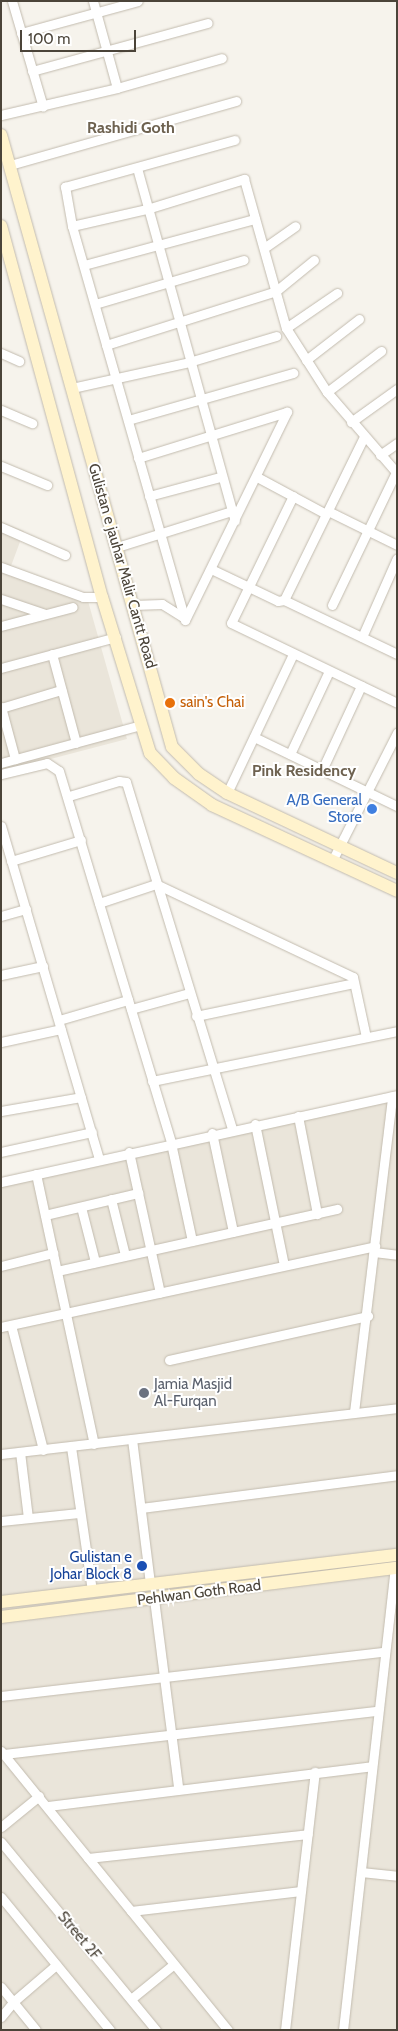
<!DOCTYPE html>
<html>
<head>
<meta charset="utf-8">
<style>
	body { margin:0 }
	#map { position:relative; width:398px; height:2031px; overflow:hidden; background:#f6f3ec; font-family:Cabin,sans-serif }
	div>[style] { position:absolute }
	.residential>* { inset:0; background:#eae5da; transform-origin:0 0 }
	.roads { filter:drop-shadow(0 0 1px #c2bbae) drop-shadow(0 0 1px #c2bbae) }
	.minor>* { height:9px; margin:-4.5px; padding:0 4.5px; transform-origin:4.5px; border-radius:4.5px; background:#fff }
	.secondary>* { height:12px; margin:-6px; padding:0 6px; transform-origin:6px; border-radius:6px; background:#fff3cd }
	.dots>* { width:14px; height:14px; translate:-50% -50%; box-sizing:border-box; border:2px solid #fff; border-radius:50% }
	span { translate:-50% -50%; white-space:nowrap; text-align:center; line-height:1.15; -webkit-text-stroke:4px #fff; paint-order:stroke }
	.street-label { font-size:15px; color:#4b4439 }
	.food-label { font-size:15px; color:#c56008 }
	.left { translate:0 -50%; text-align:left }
	.shop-label { font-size:15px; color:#366cbe }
	.right { translate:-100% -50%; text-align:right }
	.worship-label { font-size:15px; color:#5b616d }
	.transit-label { font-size:15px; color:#164399 }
	.neighbourhood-label { font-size:16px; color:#6e6250; font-weight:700 }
	.frame { position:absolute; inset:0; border:2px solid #4b4439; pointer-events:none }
	.scale { position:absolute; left:20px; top:30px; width:116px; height:22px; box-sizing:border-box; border:2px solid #4b4439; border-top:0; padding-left:6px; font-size:15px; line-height:18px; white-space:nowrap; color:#4b4439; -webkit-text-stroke:4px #fff; paint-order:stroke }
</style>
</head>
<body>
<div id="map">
	<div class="residential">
		<i style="clip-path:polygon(1px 522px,24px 531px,11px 566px,86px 594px,127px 739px,1px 772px)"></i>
		<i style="clip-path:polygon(397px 1098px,397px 1560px,1px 1610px,1px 1178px)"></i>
		<i style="left:397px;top:1562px;width:468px;height:400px;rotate:90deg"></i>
	</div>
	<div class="roads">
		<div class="minor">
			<i style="left:12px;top:1px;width:110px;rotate:73.7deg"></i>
			<i style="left:93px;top:1px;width:90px;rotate:74.6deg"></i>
			<i style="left:21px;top:33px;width:121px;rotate:-15.3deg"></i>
			<i style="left:32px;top:71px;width:182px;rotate:-15.3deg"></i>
			<i style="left:1px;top:115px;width:119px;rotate:-13.1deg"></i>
			<i style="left:117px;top:88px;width:109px;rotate:-15.9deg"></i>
			<i style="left:10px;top:165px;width:235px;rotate:-15.8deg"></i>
			<i style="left:137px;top:168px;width:366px;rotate:74.5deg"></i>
			<i style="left:72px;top:226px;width:77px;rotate:-12.8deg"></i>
			<i style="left:147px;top:209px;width:102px;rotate:-17.2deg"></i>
			<i style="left:244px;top:179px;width:155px;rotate:74.3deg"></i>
			<i style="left:286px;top:328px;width:76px;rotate:57.4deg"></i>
			<i style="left:327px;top:392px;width:107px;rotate:49.2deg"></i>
			<i style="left:264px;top:248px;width:38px;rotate:-35deg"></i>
			<i style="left:84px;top:265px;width:177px;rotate:-15.1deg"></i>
			<i style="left:95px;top:304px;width:155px;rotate:-16.5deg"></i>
			<i style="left:286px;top:328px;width:62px;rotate:-34.5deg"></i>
			<i style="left:106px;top:345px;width:178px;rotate:-17.6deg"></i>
			<i style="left:276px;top:291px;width:49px;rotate:-39.2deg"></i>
			<i style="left:1px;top:353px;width:20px;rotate:24deg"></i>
			<i style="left:306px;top:360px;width:67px;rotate:-37.7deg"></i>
			<i style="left:72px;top:388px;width:120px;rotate:-12.5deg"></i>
			<i style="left:189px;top:362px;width:91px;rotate:-16.6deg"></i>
			<i style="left:327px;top:392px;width:68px;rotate:-37.2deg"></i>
			<i style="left:1px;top:410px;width:34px;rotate:23deg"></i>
			<i style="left:128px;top:420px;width:172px;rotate:-15.9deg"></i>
			<i style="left:351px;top:422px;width:57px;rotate:-35.7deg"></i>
			<i style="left:380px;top:455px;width:21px;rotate:-35deg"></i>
			<i style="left:138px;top:458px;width:156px;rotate:-17.2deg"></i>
			<i style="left:1px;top:466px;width:50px;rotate:22.4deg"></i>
			<i style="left:257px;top:477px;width:78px;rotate:28.2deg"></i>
			<i style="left:149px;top:496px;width:73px;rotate:-15deg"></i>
			<i style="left:293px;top:496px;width:141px;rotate:116deg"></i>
			<i style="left:231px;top:623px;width:184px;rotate:25.7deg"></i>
			<i style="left:328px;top:511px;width:77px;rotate:26.2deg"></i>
			<i style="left:1px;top:527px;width:70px;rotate:23.6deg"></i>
			<i style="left:117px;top:547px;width:121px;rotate:-17.4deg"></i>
			<i style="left:1px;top:567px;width:87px;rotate:20.1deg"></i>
			<i style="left:83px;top:597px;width:19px"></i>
			<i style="left:211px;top:569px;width:74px;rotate:25.5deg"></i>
			<i style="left:278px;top:601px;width:6px;rotate:-9deg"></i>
			<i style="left:284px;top:600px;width:125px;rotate:25.5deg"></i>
			<i style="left:1px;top:599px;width:46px;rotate:18.8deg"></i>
			<i style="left:284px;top:600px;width:182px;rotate:-63.9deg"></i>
			<i style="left:133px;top:605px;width:29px;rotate:-2deg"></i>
			<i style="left:162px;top:604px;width:26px;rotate:32deg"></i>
			<i style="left:332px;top:605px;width:148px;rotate:-64.3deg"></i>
			<i style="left:185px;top:620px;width:410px;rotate:-106deg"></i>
			<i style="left:72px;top:226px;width:40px;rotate:-100deg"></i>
			<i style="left:65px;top:187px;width:176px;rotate:-15.5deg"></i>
			<i style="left:185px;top:620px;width:232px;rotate:-63.9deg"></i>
			<i style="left:1px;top:626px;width:74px;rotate:-14.8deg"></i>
			<i style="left:362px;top:637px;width:86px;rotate:-66.1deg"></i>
			<i style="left:52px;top:654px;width:92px;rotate:74.9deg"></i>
			<i style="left:1px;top:668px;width:119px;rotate:-15.1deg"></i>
			<i style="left:1px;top:707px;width:54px;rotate:74.9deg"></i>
			<i style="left:1px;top:708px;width:63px;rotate:-16.7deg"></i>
			<i style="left:254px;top:737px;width:159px;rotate:25.8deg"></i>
			<i style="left:290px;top:754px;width:92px;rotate:-64.8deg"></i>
			<i style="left:1px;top:763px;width:145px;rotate:-15.2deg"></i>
			<i style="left:322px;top:770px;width:93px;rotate:-65.1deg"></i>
			<i style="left:1px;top:774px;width:47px;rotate:-13.4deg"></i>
			<i style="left:47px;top:763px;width:14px;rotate:34deg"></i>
			<i style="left:59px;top:771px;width:388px;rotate:73.2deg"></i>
			<i style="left:171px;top:1143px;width:100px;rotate:77.9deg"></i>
			<i style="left:227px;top:793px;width:154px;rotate:-64.6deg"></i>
			<i style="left:69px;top:796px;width:52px;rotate:-16.7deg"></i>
			<i style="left:119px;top:781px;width:7px;rotate:8deg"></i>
			<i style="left:126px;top:782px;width:363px;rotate:73deg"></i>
			<i style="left:1px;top:826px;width:346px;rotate:73.6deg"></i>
			<i style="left:11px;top:861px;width:73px;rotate:-16.7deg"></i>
			<i style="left:332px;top:861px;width:144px;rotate:-63.1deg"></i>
			<i style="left:99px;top:903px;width:60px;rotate:-18.4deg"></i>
			<i style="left:156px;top:884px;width:218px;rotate:25.3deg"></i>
			<i style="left:353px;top:977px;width:61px;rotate:77.8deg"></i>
			<i style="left:1px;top:916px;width:26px;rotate:-16deg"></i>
			<i style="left:1px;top:975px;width:43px;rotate:-12.1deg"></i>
			<i style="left:131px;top:1009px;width:60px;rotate:-15.4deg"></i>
			<i style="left:196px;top:1016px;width:161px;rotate:-11.8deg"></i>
			<i style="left:59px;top:1020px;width:72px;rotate:-16.2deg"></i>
			<i style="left:1px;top:1042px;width:61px;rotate:-12.2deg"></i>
			<i style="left:152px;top:1081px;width:250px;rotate:-11.5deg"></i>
			<i style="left:1px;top:1111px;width:81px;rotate:-9.9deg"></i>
			<i style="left:298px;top:1116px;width:100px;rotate:79deg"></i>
			<i style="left:255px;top:1124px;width:144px;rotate:78.4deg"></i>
			<i style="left:212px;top:1133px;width:101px;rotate:78deg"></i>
			<i style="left:1px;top:1152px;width:93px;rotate:-12.4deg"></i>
			<i style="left:129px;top:1152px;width:144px;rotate:77.6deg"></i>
			<i style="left:36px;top:1174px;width:276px;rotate:77.9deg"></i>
			<i style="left:1px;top:1182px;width:405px;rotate:-12.4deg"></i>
			<i style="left:111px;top:1199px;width:58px;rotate:76deg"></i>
			<i style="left:81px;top:1207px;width:57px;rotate:75.7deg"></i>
			<i style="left:45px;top:1215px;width:96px;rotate:-13.3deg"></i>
			<i style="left:374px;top:1252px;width:23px;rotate:7deg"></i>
			<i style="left:1px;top:1266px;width:54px;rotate:-14deg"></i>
			<i style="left:57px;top:1271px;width:287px;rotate:-12.5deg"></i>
			<i style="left:11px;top:1325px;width:129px;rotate:75.6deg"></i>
			<i style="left:1px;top:1327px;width:383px;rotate:-12.2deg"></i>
			<i style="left:169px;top:1360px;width:204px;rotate:-12.5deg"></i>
			<i style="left:354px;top:1412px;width:318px;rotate:-83.1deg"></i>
			<i style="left:132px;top:1439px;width:145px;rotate:82.9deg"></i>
			<i style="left:71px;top:1447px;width:146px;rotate:81.7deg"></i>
			<i style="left:20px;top:1452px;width:66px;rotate:83.1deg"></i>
			<i style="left:1px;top:1454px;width:399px;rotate:-6.6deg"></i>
			<i style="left:141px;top:1508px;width:258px;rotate:-7.3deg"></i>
			<i style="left:1px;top:1521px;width:78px;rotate:-5.9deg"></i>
			<i style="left:154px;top:1599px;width:190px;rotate:82.7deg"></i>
			<i style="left:1px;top:1696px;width:386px;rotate:-6.6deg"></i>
			<i style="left:1px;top:1751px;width:360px;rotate:50.9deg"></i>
			<i style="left:4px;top:1754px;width:376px;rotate:-6.6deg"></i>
			<i style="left:48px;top:1806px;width:326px;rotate:-7deg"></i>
			<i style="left:1px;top:1827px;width:49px;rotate:-39.2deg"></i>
			<i style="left:1px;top:1842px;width:244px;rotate:50.5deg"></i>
			<i style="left:88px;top:1858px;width:221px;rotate:-6.2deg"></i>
			<i style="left:361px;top:1872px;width:36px;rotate:6deg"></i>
			<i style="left:1px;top:1897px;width:172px;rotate:50.7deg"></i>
			<i style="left:131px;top:1911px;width:171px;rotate:-6.7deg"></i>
			<i style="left:1px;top:1987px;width:55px;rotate:50.9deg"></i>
			<i style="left:131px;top:1999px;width:55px;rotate:-39.1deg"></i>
			<i style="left:1px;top:2017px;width:19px;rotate:-51deg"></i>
			<i style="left:13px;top:2002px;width:57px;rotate:-40.7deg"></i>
			<i style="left:285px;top:2030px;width:260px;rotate:-83.4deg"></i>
			<i style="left:343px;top:2030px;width:465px;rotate:-83.6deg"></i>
		</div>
		<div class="secondary">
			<i style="left:1px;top:135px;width:635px;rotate:74.39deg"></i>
			<i style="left:172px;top:747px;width:38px;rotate:45deg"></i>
			<i style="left:199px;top:774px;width:34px;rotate:34deg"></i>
			<i style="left:227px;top:793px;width:188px;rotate:25.2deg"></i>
			<i style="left:1px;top:226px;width:385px;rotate:74.8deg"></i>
			<i style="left:102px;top:597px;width:163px;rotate:72.9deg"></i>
			<i style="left:150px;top:753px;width:35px;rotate:46deg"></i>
			<i style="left:174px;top:778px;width:47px;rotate:35.4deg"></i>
			<i style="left:212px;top:805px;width:204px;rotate:24.9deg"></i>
			<i style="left:1px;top:1602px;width:399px;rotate:-6.8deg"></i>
			<i style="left:1px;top:1617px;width:399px;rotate:-7.1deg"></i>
		</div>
	</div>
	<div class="dots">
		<i style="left:170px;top:703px;background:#e8710a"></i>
		<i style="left:372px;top:809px;background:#3f7fe0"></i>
		<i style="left:144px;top:1393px;background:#6b7280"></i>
		<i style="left:142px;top:1566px;background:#1a4fb4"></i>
	</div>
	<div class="street-label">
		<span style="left:122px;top:566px;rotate:74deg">Gulistan e jauhar Malir Cantt Road</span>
		<span style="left:199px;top:1593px;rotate:-7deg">Pehlwan Goth Road</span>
		<span style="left:79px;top:1936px;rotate:50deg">Street 2F</span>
	</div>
	<div class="food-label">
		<span class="left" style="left:180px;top:703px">sain's Chai</span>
	</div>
	<div class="shop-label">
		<span class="right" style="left:362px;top:809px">A/B General<br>Store</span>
	</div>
	<div class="worship-label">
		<span class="left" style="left:154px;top:1393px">Jamia Masjid<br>Al-Furqan</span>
	</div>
	<div class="transit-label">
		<span class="right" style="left:132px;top:1566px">Gulistan e<br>Johar Block 8</span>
	</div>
	<div class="neighbourhood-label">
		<span style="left:131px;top:128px">Rashidi Goth</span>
		<span style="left:304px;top:771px">Pink Residency</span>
	</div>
	<div class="frame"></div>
	<div class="scale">100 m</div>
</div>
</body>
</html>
